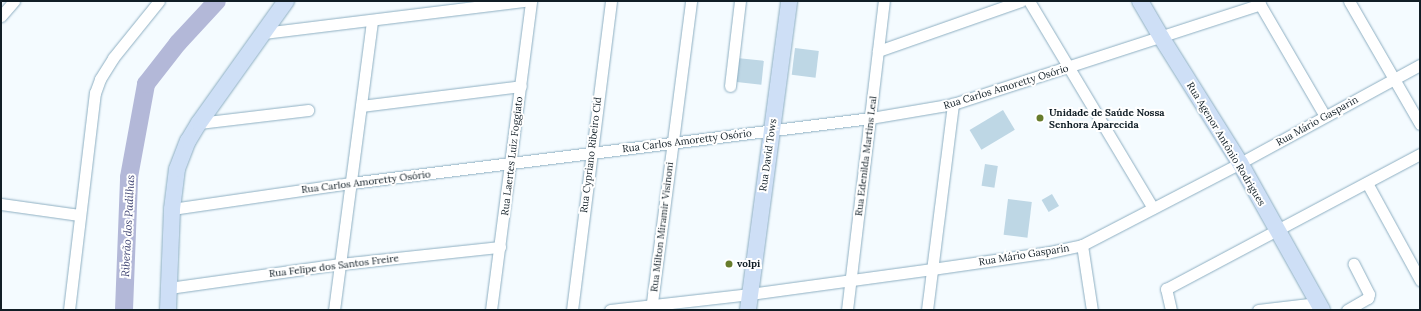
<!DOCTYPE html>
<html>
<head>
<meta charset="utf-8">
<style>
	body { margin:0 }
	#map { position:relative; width:1421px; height:311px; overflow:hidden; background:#f4fbff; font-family:Lora,serif }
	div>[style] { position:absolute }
	.green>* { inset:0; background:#bed7e5; transform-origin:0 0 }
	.river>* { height:18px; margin:-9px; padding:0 9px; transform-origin:9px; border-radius:9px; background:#b3b8d8 }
	.roads { filter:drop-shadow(0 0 1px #8eafc2) drop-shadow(0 0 1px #8eafc2) }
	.street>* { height:11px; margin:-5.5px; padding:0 5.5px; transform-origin:5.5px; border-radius:5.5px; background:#fff }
	.secondary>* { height:16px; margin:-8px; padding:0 8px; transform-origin:8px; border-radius:8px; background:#cedff6 }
	.dots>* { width:11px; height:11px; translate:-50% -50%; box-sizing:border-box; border:2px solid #fff; border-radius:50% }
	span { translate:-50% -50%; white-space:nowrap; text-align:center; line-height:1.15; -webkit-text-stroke:4px #fff; paint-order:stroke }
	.street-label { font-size:10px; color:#111e26 }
	.poi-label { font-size:10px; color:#111e26; font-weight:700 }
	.left { translate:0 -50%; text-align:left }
	.water-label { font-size:11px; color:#414674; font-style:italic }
	.frame { position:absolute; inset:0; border:2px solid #111e26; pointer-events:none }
</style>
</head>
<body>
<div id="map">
	<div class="green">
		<i style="left:795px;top:48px;width:24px;height:27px;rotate:7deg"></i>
		<i style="left:737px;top:58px;width:27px;height:24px;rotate:6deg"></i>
		<i style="left:1003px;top:110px;width:23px;height:39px;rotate:59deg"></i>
		<i style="left:985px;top:164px;width:13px;height:22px;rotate:9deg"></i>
		<i style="left:1052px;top:194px;width:14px;height:12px;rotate:60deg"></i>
		<i style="left:1008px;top:199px;width:24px;height:36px;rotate:7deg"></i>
	</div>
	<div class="river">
		<i style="left:124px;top:310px;width:133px;rotate:-87.8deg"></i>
		<i style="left:129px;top:177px;width:95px;rotate:-79.6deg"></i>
		<i style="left:146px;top:84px;width:52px;rotate:-52deg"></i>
		<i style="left:178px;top:43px;width:57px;rotate:-47.1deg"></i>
	</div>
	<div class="roads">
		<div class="street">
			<i style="left:1029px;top:1px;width:241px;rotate:59.1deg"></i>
			<i style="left:1258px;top:1px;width:133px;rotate:59.8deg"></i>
			<i style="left:1349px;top:1px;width:142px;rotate:60deg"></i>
			<i style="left:1px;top:16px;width:20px;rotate:-49deg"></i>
			<i style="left:263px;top:33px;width:263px;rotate:-7deg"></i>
			<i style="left:878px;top:51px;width:151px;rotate:-19.3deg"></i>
			<i style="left:730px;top:86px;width:86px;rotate:-83.3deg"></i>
			<i style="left:361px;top:106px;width:161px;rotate:-7.1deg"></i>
			<i style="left:199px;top:123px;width:110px;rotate:-6.8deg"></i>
			<i style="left:1367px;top:183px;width:111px;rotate:61.3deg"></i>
			<i style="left:1px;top:204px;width:79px;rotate:8deg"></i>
			<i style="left:172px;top:209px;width:181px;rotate:-8.3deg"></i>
			<i style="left:351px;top:183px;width:524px;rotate:-7.13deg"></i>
			<i style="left:871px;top:118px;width:83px;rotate:-9.7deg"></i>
			<i style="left:953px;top:104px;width:323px;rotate:-18deg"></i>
			<i style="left:1082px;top:245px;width:66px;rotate:81.3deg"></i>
			<i style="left:169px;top:288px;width:173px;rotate:-8deg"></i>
			<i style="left:340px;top:264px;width:161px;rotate:-6.1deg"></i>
			<i style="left:69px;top:310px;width:219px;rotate:-83.2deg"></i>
			<i style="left:95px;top:93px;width:15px;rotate:-70deg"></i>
			<i style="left:100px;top:79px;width:25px;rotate:-58deg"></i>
			<i style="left:113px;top:58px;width:73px;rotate:-51.1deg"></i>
			<i style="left:334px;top:310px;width:292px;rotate:-82.5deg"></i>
			<i style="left:491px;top:310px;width:312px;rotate:-82.6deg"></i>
			<i style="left:572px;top:310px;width:311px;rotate:-82.8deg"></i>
			<i style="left:610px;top:310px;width:141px;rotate:-6.5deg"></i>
			<i style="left:750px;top:294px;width:184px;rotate:-7.8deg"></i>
			<i style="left:932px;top:269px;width:119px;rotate:-8.2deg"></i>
			<i style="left:1050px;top:252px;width:33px;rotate:-12deg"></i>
			<i style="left:1082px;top:245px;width:178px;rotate:-27.4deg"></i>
			<i style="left:1240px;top:163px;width:205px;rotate:-28.6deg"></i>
			<i style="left:651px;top:310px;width:312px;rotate:-82.6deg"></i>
			<i style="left:847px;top:310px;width:311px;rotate:-83.2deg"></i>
			<i style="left:927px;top:310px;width:208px;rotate:-82.8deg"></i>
			<i style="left:1171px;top:310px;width:22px;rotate:-103deg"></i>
			<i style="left:1166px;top:289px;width:288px;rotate:-28deg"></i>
			<i style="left:1258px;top:310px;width:60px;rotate:-6.7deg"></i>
			<i style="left:1347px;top:310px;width:24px;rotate:-30deg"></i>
			<i style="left:1368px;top:298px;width:4px;rotate:-76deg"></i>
			<i style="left:1369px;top:294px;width:34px;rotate:-117deg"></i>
		</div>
		<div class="secondary">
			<i style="left:1140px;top:1px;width:42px;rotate:59.7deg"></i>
			<i style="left:1161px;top:37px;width:149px;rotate:57.9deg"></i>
			<i style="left:1240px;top:163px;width:168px;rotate:60.8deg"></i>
			<i style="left:168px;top:310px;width:101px;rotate:-87.7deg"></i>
			<i style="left:172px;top:209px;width:40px;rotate:-82.9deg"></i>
			<i style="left:177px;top:169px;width:30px;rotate:-69deg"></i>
			<i style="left:188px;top:141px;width:21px;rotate:-59deg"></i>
			<i style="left:199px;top:123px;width:150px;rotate:-54.5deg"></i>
			<i style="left:748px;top:310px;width:312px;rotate:-82.4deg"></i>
		</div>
	</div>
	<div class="dots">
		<i style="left:1040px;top:118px;background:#677c2c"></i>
		<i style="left:729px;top:264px;background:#677c2c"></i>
	</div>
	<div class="street-label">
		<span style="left:1006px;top:87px;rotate:-17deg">Rua Carlos Amoretty Osório</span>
		<span style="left:1317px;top:121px;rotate:-29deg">Rua Mário Gasparin</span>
		<span style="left:687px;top:141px;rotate:-7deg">Rua Carlos Amoretty Osório</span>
		<span style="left:1226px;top:144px;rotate:59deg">Rua Agenor Antônio Rodrigues</span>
		<span style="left:591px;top:155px;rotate:-83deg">Rua Cypriano Ribeiro Cid</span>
		<span style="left:768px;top:155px;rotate:-82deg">Rua David Tows</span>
		<span style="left:512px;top:156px;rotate:-83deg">Rua Laertes Luiz Foggiato</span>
		<span style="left:866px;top:156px;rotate:-83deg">Rua Edenilda Martins Leal</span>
		<span style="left:366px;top:182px;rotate:-7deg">Rua Carlos Amoretty Osório</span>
		<span style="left:662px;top:227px;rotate:-83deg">Rua Milton Miramir Visinoni</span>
		<span style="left:1024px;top:255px;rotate:-9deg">Rua Mário Gasparin</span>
		<span style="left:334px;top:266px;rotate:-7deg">Rua Felipe dos Santos Freire</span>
	</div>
	<div class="poi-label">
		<span class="left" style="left:1049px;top:118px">Unidade de Saúde Nossa<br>Senhora Aparecida</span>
		<span class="left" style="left:737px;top:264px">volpi</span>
	</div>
	<div class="water-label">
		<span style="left:128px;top:226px;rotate:-87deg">Riberão dos Padilhas</span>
	</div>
	<div class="frame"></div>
</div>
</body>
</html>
